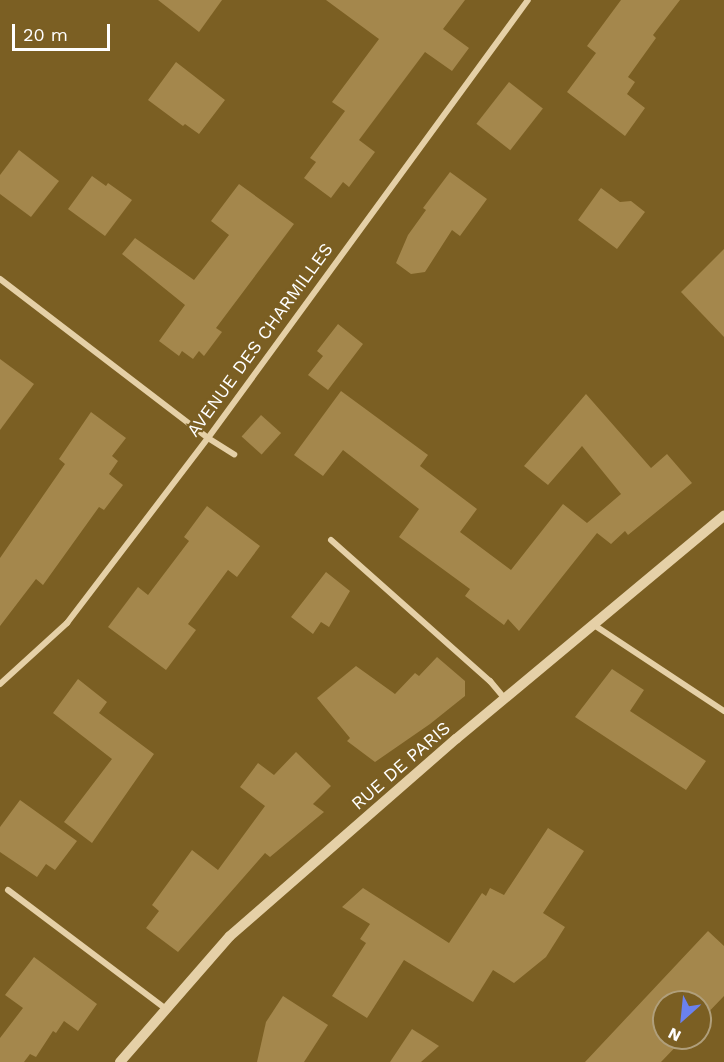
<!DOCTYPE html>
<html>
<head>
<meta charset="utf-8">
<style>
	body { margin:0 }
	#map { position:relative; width:724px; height:1062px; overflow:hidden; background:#7b5f23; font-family:"Work Sans",sans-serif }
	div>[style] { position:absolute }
	.building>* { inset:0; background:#a4874c; transform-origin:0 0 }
	.minor>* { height:6px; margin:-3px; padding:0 3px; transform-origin:3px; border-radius:3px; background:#e5d0a7 }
	.tertiary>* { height:10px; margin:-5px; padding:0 5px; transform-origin:5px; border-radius:5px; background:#e5d0a7 }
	span { translate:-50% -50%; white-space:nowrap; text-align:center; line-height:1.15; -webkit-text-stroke:4.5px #7b5f23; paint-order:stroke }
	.street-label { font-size:18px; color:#fff }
	.north { position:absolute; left:652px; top:990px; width:60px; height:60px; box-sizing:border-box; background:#7b5f23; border:2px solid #b09f7b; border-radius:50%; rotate:207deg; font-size:16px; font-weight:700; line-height:24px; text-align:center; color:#fff }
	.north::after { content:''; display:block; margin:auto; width:21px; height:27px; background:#6a81ef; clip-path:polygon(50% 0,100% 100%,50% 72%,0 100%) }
	.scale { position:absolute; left:12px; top:24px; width:98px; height:27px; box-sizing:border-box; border:3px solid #fff; border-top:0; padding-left:8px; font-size:18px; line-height:21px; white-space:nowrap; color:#fff; -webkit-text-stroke:4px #7b5f23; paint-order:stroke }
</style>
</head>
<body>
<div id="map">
	<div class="building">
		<i style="clip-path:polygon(158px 0,222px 0,199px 32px)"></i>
		<i style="clip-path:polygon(326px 0,465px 0,443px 29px,469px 48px,452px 71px,425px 52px,359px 140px,375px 152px,349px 187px,343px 182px,331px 198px,304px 178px,316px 162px,310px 158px,345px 111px,332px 102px,379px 39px)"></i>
		<i style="clip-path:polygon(621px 0,680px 0,653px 35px,656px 38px,628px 77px,635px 82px,627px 94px,645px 108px,625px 136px,567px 92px,596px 53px,587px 46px)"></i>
		<i style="clip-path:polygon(176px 62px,225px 100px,199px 134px,185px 124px,183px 126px,148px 100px)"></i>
		<i style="left:509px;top:82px;width:43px;height:53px;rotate:38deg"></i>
		<i style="clip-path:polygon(19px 150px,59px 181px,31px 217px,0 194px,0 175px)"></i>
		<i style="clip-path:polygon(450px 172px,487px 199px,460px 236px,452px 230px,425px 272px,411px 274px,396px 263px,408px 235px,426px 210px,423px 208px)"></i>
		<i style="clip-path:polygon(92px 176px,106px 186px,108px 183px,132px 200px,105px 236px,68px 209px)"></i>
		<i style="clip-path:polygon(239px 184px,294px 224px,216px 328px,222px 332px,204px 356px,199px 351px,193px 359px,182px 351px,179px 356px,159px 341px,185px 305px,122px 254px,135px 238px,194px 280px,229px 235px,211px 221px)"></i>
		<i style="clip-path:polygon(601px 188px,620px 202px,631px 201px,645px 212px,617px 249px,578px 220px)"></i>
		<i style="clip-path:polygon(724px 249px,724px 337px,681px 292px)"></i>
		<i style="clip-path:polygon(338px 324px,363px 344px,328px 390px,308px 375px,323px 356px,317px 351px)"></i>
		<i style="clip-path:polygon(0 359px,34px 384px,0 430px)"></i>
		<i style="clip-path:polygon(341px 391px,428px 455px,420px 466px,477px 509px,460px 532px,511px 570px,563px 504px,587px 523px,621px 494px,582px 446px,548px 485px,524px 466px,586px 394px,651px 468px,667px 454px,692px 483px,628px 535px,625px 531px,611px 544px,597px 533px,519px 631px,508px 619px,504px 625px,465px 596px,470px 589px,399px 537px,419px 509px,343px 450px,323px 476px,294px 455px)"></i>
		<i style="clip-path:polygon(91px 412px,126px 438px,112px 456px,118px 461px,109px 474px,123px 485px,104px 510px,99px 507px,43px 585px,36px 579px,0 626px,0 558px,65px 464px,59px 459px)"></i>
		<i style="left:261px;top:415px;width:27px;height:29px;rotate:42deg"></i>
		<i style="clip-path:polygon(207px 506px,260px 546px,237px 577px,228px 570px,188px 624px,196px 630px,166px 670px,108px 627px,138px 587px,148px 595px,189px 541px,184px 537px)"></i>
		<i style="clip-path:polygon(326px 572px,350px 591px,329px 627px,321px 622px,313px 634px,291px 617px)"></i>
		<i style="clip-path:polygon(437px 657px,465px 681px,465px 696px,430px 724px,375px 762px,347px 741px,350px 738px,317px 698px,356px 666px,395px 694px,415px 673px,419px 676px)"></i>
		<i style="clip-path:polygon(612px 669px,644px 690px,630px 711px,706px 761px,686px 790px,575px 717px)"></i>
		<i style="clip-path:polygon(78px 679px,107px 702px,99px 713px,154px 754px,92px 843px,64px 822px,112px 759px,53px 713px)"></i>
		<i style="clip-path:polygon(296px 752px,331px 786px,313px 804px,324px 812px,270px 857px,265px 853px,178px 952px,146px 928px,159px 911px,152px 905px,192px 850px,218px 870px,265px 806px,240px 787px,258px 763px,274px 775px)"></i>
		<i style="clip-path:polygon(20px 800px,77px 841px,55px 870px,46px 864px,37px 877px,0 852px,0 827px)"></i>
		<i style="clip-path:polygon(548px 828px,584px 851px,543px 913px,565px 927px,546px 957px,514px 983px,493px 970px,473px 1002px,404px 960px,367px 1018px,332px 996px,366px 943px,360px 939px,370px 924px,342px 907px,363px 888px,449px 943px,482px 893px,486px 896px,490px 888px,504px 895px)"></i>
		<i style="clip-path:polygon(708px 931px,724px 946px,724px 996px,700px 1021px,700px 1002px,664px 1002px,664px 1038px,684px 1038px,661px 1062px,585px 1062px)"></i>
		<i style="clip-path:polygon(34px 957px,97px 1004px,78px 1031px,64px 1021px,56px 1033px,53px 1031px,36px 1057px,30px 1054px,24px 1062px,0 1062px,0 1038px,23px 1008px,5px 995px)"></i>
		<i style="clip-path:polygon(283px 996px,328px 1025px,304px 1062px,257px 1062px,266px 1022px)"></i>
		<i style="clip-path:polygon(412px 1029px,439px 1046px,421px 1062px,390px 1062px)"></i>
	</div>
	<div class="minor">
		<i style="left:0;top:279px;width:262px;rotate:37.4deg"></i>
		<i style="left:208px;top:438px;width:31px;rotate:32deg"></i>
		<i style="left:331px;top:540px;width:213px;rotate:41.6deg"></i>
		<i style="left:490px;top:681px;width:23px;rotate:50deg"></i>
		<i style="left:594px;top:625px;width:156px;rotate:33.5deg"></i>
		<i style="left:0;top:684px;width:91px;rotate:-42.3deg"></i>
		<i style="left:67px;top:623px;width:233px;rotate:-52.7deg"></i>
		<i style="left:208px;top:438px;width:542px;rotate:-53.85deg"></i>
		<i style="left:8px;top:890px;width:198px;rotate:37deg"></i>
	</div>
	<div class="tertiary">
		<i style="left:120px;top:1062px;width:167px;rotate:-48.9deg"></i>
		<i style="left:230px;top:936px;width:300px;rotate:-41.1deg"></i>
		<i style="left:456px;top:739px;width:349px;rotate:-39.8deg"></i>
	</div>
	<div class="street-label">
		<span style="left:260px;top:340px;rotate:-54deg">AVENUE DES CHARMILLES</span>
		<span style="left:401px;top:766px;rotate:-41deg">RUE DE PARIS</span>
	</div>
	<div class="north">N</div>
	<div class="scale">20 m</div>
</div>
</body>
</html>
